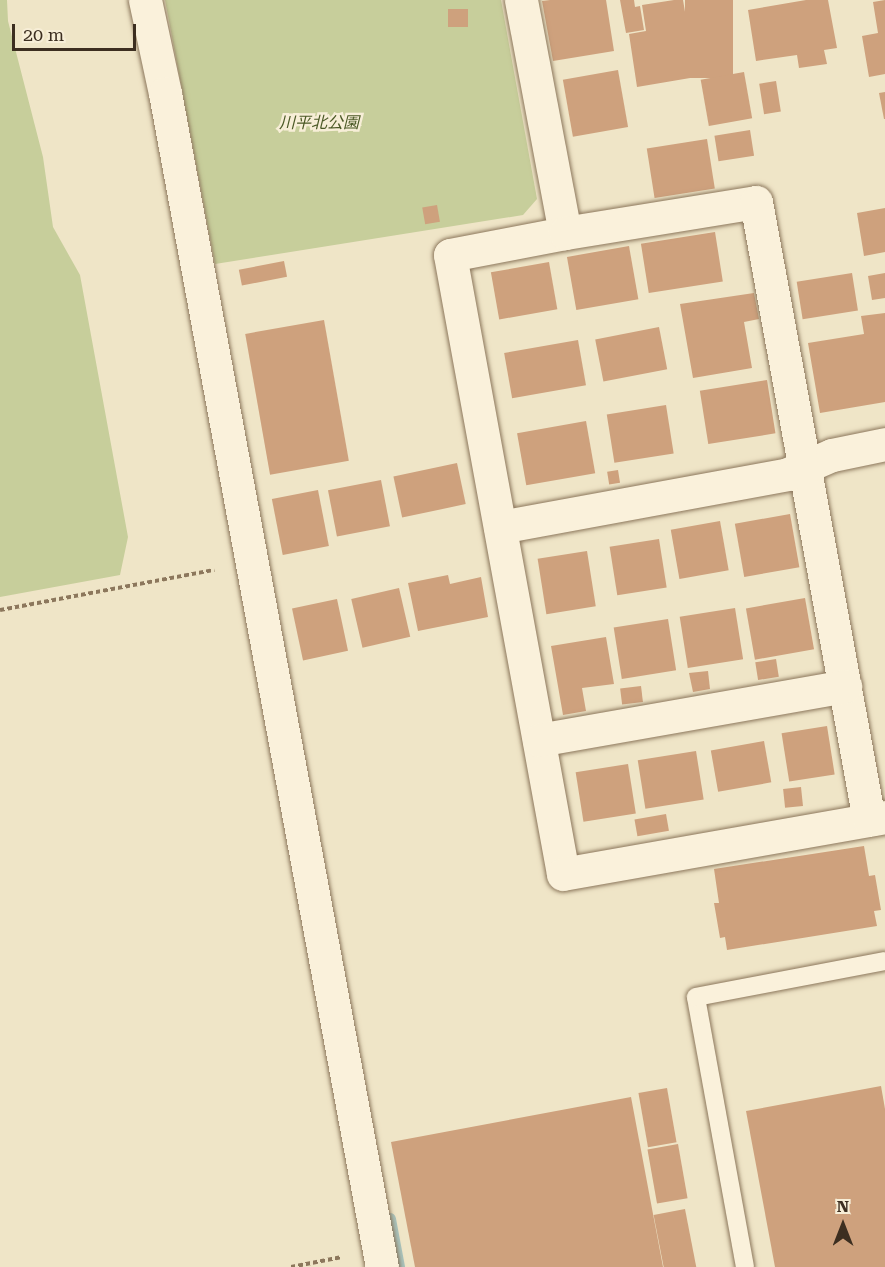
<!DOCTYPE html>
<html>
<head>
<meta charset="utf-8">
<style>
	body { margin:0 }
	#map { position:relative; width:885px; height:1267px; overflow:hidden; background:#efe5c7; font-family:"Roboto Serif","Noto Sans JP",serif }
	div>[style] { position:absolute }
	.green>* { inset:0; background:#c7ce9b }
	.stream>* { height:12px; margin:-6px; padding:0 6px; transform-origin:6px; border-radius:6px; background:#a9c3bc }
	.building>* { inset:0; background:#cea17d; transform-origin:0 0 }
	.path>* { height:4px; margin-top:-2px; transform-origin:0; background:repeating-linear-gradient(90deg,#8c775c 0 4.5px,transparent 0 7.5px) }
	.roads { filter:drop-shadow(0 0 2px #8c775c) drop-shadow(0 0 2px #8c775c) }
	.service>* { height:18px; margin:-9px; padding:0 9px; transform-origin:9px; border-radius:9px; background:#faf1db }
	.minor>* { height:33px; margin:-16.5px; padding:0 16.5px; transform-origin:16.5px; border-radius:16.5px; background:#faf1db }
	span { translate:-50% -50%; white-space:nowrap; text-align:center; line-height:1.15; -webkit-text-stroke:5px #f7eed7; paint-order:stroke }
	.park-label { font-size:16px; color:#4b5926; font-style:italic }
	.north { position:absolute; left:813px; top:1195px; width:60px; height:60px; -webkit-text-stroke:4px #f7eed7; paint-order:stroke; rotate:0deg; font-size:16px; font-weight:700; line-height:24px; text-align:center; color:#3c2e20 }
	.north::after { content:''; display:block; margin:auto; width:21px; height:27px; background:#3c2e20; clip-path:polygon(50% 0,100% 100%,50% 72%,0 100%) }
	.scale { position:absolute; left:12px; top:24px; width:124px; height:27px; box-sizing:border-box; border:3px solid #3c2e20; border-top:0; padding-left:8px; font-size:18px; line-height:21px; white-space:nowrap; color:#3c2e20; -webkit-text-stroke:4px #f7eed7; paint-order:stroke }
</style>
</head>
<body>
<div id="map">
	<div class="green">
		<i style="clip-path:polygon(0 0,7px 0,8px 21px,43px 157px,53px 227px,80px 275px,128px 537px,120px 575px,0 597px)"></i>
		<i style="clip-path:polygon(165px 0,501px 0,537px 199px,523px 215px,215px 264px)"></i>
	</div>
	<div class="stream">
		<i style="left:390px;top:1219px;width:49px;rotate:79.4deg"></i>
	</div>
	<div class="building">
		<i style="clip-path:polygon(550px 0,606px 0,614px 51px,553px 61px,542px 1px)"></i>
		<i style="clip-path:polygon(620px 0,634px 0,635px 7px,640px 6px,644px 30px,626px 33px)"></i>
		<i style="clip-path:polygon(674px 0,683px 0,696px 77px,637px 87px,629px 34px,646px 31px,642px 5px)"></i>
		<i style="left:685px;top:0;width:48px;height:78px"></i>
		<i style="clip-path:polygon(806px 0,828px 0,837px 48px,824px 50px,827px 64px,799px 68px,797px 55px,756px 61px,748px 10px)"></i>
		<i style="clip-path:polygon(885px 0,885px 74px,869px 77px,862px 36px,878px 33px,873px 2px)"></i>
		<i style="left:448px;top:9px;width:20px;height:18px"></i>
		<i style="left:618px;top:70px;width:58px;height:56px;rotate:80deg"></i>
		<i style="left:744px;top:72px;width:47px;height:44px;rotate:80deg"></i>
		<i style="left:776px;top:81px;width:31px;height:17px;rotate:81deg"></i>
		<i style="clip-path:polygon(885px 92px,885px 119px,884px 119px,879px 93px)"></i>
		<i style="left:750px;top:130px;width:26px;height:36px;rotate:81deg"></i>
		<i style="left:707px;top:139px;width:50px;height:61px;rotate:81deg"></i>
		<i style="left:437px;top:205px;width:17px;height:15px;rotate:80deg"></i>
		<i style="clip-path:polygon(885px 208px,885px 252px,864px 256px,857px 213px)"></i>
		<i style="left:715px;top:232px;width:50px;height:75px;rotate:81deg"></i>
		<i style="left:629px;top:246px;width:54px;height:63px;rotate:80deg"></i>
		<i style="left:284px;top:261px;width:16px;height:46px;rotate:79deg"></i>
		<i style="left:549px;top:262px;width:48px;height:59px;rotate:80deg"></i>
		<i style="left:852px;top:273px;width:38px;height:56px;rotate:81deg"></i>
		<i style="clip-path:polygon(885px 273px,885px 298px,872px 300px,868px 276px)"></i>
		<i style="clip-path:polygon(754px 293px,759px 319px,744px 322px,752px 368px,693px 378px,680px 304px)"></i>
		<i style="clip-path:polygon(885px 313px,885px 402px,820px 413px,808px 343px,864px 334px,861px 316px)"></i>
		<i style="left:324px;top:320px;width:143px;height:80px;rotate:80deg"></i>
		<i style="left:659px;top:327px;width:43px;height:65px;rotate:79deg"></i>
		<i style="left:578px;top:340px;width:46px;height:75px;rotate:80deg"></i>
		<i style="left:767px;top:380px;width:54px;height:68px;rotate:81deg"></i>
		<i style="left:666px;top:405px;width:49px;height:60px;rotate:81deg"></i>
		<i style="left:586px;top:421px;width:53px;height:70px;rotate:80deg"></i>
		<i style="left:457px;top:463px;width:42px;height:65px;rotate:78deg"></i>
		<i style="left:618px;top:470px;width:13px;height:11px;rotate:81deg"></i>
		<i style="left:381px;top:480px;width:47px;height:54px;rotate:79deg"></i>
		<i style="left:318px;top:490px;width:57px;height:47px;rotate:79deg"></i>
		<i style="left:790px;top:514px;width:54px;height:56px;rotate:80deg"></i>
		<i style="left:720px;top:521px;width:50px;height:50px;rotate:80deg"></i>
		<i style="left:659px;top:539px;width:49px;height:50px;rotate:81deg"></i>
		<i style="left:587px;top:551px;width:56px;height:50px;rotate:81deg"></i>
		<i style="clip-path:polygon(448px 575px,450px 584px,481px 577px,488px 617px,418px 631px,408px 583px)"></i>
		<i style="left:399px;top:588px;width:50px;height:49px;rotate:77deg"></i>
		<i style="left:805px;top:598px;width:52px;height:60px;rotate:80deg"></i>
		<i style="left:337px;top:599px;width:53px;height:46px;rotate:78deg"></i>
		<i style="left:735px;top:608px;width:52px;height:56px;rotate:81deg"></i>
		<i style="left:668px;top:619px;width:52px;height:55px;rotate:81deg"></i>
		<i style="clip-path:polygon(606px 637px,614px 684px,582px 688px,586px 711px,563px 715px,551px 646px)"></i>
		<i style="left:776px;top:659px;width:18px;height:21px;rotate:81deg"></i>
		<i style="clip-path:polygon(708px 671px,710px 689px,693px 692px,689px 673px)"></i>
		<i style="left:641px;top:686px;width:16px;height:21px;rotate:83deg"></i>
		<i style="left:827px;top:726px;width:49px;height:46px;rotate:81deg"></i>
		<i style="left:764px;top:741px;width:42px;height:54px;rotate:80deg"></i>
		<i style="left:696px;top:751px;width:49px;height:59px;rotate:81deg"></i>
		<i style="left:628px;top:764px;width:50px;height:53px;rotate:81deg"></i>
		<i style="left:801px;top:787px;width:19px;height:18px;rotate:84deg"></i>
		<i style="left:666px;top:814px;width:17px;height:32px;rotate:80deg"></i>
		<i style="clip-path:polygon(864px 846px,869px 876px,875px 875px,881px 910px,874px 911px,877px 926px,727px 950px,725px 937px,720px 938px,714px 903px,719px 903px,714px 869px)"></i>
		<i style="clip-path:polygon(881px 1086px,885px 1109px,885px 1267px,775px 1267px,746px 1111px)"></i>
		<i style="left:667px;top:1088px;width:55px;height:29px;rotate:80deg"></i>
		<i style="clip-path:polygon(631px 1097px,663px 1267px,415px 1267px,391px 1142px)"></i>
		<i style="left:678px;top:1144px;width:55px;height:31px;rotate:80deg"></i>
		<i style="left:685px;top:1209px;width:59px;height:32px;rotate:79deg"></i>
	</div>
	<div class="path">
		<i style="left:0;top:610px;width:218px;rotate:-10.6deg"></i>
		<i style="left:291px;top:1267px;width:52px;rotate:-11.1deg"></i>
	</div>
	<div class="roads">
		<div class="service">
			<i style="left:745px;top:1267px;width:274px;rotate:-100.3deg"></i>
			<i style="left:696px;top:997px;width:192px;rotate:-10.8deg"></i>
		</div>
		<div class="minor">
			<i style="left:145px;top:0;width:95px;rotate:77.9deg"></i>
			<i style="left:165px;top:93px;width:1194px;rotate:79.53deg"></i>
			<i style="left:521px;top:0;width:237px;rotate:79.3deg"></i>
			<i style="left:565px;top:233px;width:117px;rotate:169.2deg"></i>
			<i style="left:450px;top:255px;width:629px;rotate:79.65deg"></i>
			<i style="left:563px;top:874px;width:327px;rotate:-10deg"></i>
			<i style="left:565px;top:233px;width:193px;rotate:-9.2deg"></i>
			<i style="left:756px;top:202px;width:628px;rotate:79.64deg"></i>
			<i style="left:500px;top:527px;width:293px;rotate:-10.4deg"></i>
			<i style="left:788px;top:474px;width:48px;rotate:-23.4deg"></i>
			<i style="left:832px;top:455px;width:54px;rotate:-11.7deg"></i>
			<i style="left:539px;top:740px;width:311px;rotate:-10deg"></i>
		</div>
	</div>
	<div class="park-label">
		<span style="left:319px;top:123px">川平北公園</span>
	</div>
	<div class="north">N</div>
	<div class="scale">20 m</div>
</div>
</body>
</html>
